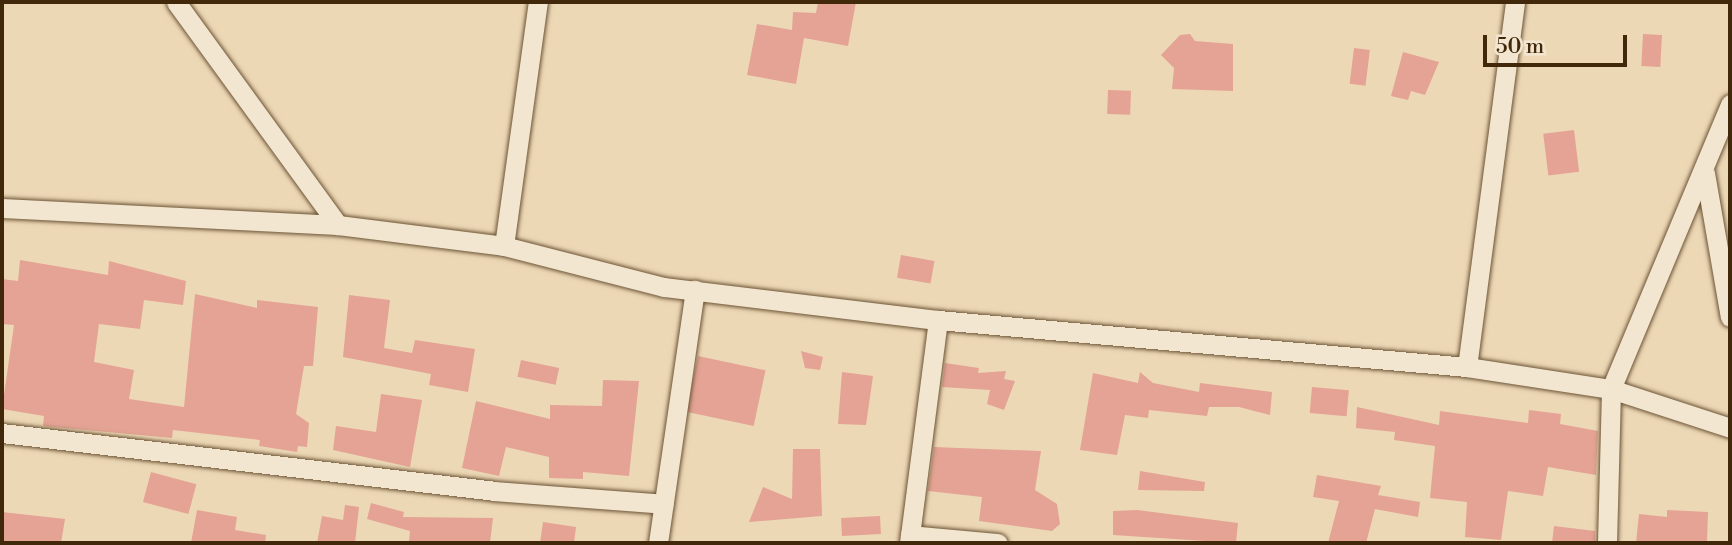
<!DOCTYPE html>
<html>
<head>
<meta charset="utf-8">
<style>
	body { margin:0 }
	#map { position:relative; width:1732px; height:545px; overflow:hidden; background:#edd8b6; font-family:"Libre Bodoni",serif }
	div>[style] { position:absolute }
	.building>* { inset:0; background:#e4a394; transform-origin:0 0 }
	.roads { filter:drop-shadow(0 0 2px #6c5435) drop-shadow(0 0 2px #6c5435) }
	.street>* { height:19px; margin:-9.5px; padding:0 9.5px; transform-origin:9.5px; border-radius:9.5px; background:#f3e6d0 }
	span { translate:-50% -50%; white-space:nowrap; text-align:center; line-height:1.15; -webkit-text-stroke:5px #f3e6d0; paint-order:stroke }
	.frame { position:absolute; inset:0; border:4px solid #41280a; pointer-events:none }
	.scale { position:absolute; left:1483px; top:35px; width:144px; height:32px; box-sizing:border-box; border:4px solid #41280a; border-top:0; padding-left:9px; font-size:21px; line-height:24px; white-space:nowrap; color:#41280a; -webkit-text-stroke:5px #f3e6d0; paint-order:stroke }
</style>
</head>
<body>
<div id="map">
	<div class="building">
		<i style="clip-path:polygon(818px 2px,856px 2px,848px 46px,804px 38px,796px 84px,747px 75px,757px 24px,792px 30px,793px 12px,816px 13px)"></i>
		<i style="clip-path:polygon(1190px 34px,1195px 41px,1233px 44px,1233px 91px,1172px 89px,1174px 68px,1161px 55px,1180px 35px)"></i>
		<i style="left:1643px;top:34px;width:19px;height:32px;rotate:3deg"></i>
		<i style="left:1354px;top:48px;width:16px;height:36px;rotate:7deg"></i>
		<i style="clip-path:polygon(1403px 52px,1439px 62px,1425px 95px,1411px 91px,1408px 100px,1391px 96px)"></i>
		<i style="left:1108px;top:90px;width:23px;height:24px;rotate:2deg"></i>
		<i style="left:1574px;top:130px;width:42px;height:31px;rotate:83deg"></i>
		<i style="left:901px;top:255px;width:34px;height:23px;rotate:10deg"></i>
		<i style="clip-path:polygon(20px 260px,108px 275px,109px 261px,186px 281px,183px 305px,144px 300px,140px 329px,99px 324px,94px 362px,134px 370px,129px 399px,184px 407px,195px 294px,257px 308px,257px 300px,318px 307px,313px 366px,304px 366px,296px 414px,309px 423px,307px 447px,298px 446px,297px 452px,259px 446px,260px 440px,173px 430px,172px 438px,43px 426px,44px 416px,2px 409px,14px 325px,2px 324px,2px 279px,18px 281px)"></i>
		<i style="clip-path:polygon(349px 295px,390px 300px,384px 348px,412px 353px,415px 340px,475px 349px,468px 392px,429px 385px,431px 374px,343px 357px)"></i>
		<i style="clip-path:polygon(801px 351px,823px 357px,820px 370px,805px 368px)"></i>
		<i style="left:698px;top:356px;width:69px;height:57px;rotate:12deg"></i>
		<i style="left:521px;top:360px;width:39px;height:17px;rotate:12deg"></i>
		<i style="clip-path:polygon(945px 363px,979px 368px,978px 373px,1006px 371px,1004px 379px,1015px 381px,1004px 410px,987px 404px,990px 390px,942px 387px)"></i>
		<i style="clip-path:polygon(842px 372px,873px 376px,866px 425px,838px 424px)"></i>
		<i style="clip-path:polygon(1140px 372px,1153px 383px,1199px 392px,1200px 383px,1272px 392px,1270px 415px,1239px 407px,1209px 407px,1207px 416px,1149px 410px,1148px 418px,1125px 415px,1117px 455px,1080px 450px,1093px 373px,1138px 383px)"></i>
		<i style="clip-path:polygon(603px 380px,639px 381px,629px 476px,583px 472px,583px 479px,549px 478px,549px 457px,506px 447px,499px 476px,462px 468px,476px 401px,550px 419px,550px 405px,602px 406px)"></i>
		<i style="left:1312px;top:387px;width:37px;height:26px;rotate:5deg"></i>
		<i style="clip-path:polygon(381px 394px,422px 400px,410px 467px,333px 450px,336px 426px,376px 432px)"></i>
		<i style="clip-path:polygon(1357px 407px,1439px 425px,1440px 411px,1528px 423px,1529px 410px,1561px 414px,1560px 424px,1598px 431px,1596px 475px,1548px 467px,1543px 496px,1508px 491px,1501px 540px,1465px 537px,1467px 502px,1430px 498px,1435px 446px,1394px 440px,1395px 432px,1356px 428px)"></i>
		<i style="clip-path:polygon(934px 447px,1041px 451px,1035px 490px,1057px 504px,1060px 524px,1052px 531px,979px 521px,982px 497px,928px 491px)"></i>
		<i style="clip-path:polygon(793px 449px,820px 449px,822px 516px,749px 522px,763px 487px,792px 499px)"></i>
		<i style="clip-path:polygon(1140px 471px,1205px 482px,1204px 491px,1138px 490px)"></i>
		<i style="left:151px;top:472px;width:47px;height:31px;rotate:15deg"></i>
		<i style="clip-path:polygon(1317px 475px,1381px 486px,1378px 495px,1420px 502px,1418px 517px,1375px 509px,1366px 543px,1328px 543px,1339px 501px,1313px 497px)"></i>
		<i style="clip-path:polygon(371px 503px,404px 512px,403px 517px,493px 518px,490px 543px,409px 542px,410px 531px,367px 519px)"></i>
		<i style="clip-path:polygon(345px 505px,359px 507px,355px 543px,317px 543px,322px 516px,343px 520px)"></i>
		<i style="clip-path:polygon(197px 510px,237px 517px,235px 530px,266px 535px,265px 543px,191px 543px)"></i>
		<i style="clip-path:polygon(1137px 510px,1238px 523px,1236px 543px,1113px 535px,1113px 511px)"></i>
		<i style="clip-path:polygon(1667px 510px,1708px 512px,1707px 543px,1636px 543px,1639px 514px,1667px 517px)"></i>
		<i style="clip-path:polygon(2px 512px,65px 519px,61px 543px,2px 543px)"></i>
		<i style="left:880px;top:516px;width:18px;height:39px;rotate:87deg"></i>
		<i style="clip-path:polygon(543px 522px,576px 527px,574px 543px,540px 543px)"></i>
		<i style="clip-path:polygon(1554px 526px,1595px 531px,1595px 543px,1552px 543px)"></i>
	</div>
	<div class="roads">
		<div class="street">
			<i style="left:176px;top:2px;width:276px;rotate:54deg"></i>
			<i style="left:1705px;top:173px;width:146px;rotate:80.2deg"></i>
			<i style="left:2px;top:208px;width:336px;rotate:2.9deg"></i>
			<i style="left:338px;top:225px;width:167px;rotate:7.2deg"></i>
			<i style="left:504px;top:246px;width:165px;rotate:14.4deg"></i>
			<i style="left:664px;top:287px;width:276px;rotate:6.9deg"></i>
			<i style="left:938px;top:320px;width:531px;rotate:5.08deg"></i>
			<i style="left:1467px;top:367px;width:146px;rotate:8.7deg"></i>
			<i style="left:1611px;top:389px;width:125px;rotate:18.1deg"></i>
			<i style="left:504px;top:246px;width:246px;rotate:-82.1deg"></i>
			<i style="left:1467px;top:367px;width:368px;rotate:-82.5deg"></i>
			<i style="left:2px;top:433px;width:494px;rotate:6.7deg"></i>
			<i style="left:493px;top:491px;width:171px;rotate:4.3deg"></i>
			<i style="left:910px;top:535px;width:88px;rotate:5.2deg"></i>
			<i style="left:658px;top:543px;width:256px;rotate:-81.7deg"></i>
			<i style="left:909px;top:543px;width:225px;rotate:-82.6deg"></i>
			<i style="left:1607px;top:543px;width:154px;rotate:-88.5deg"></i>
			<i style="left:1611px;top:389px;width:309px;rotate:-67.3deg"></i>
		</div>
	</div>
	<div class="frame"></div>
	<div class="scale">50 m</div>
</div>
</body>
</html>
